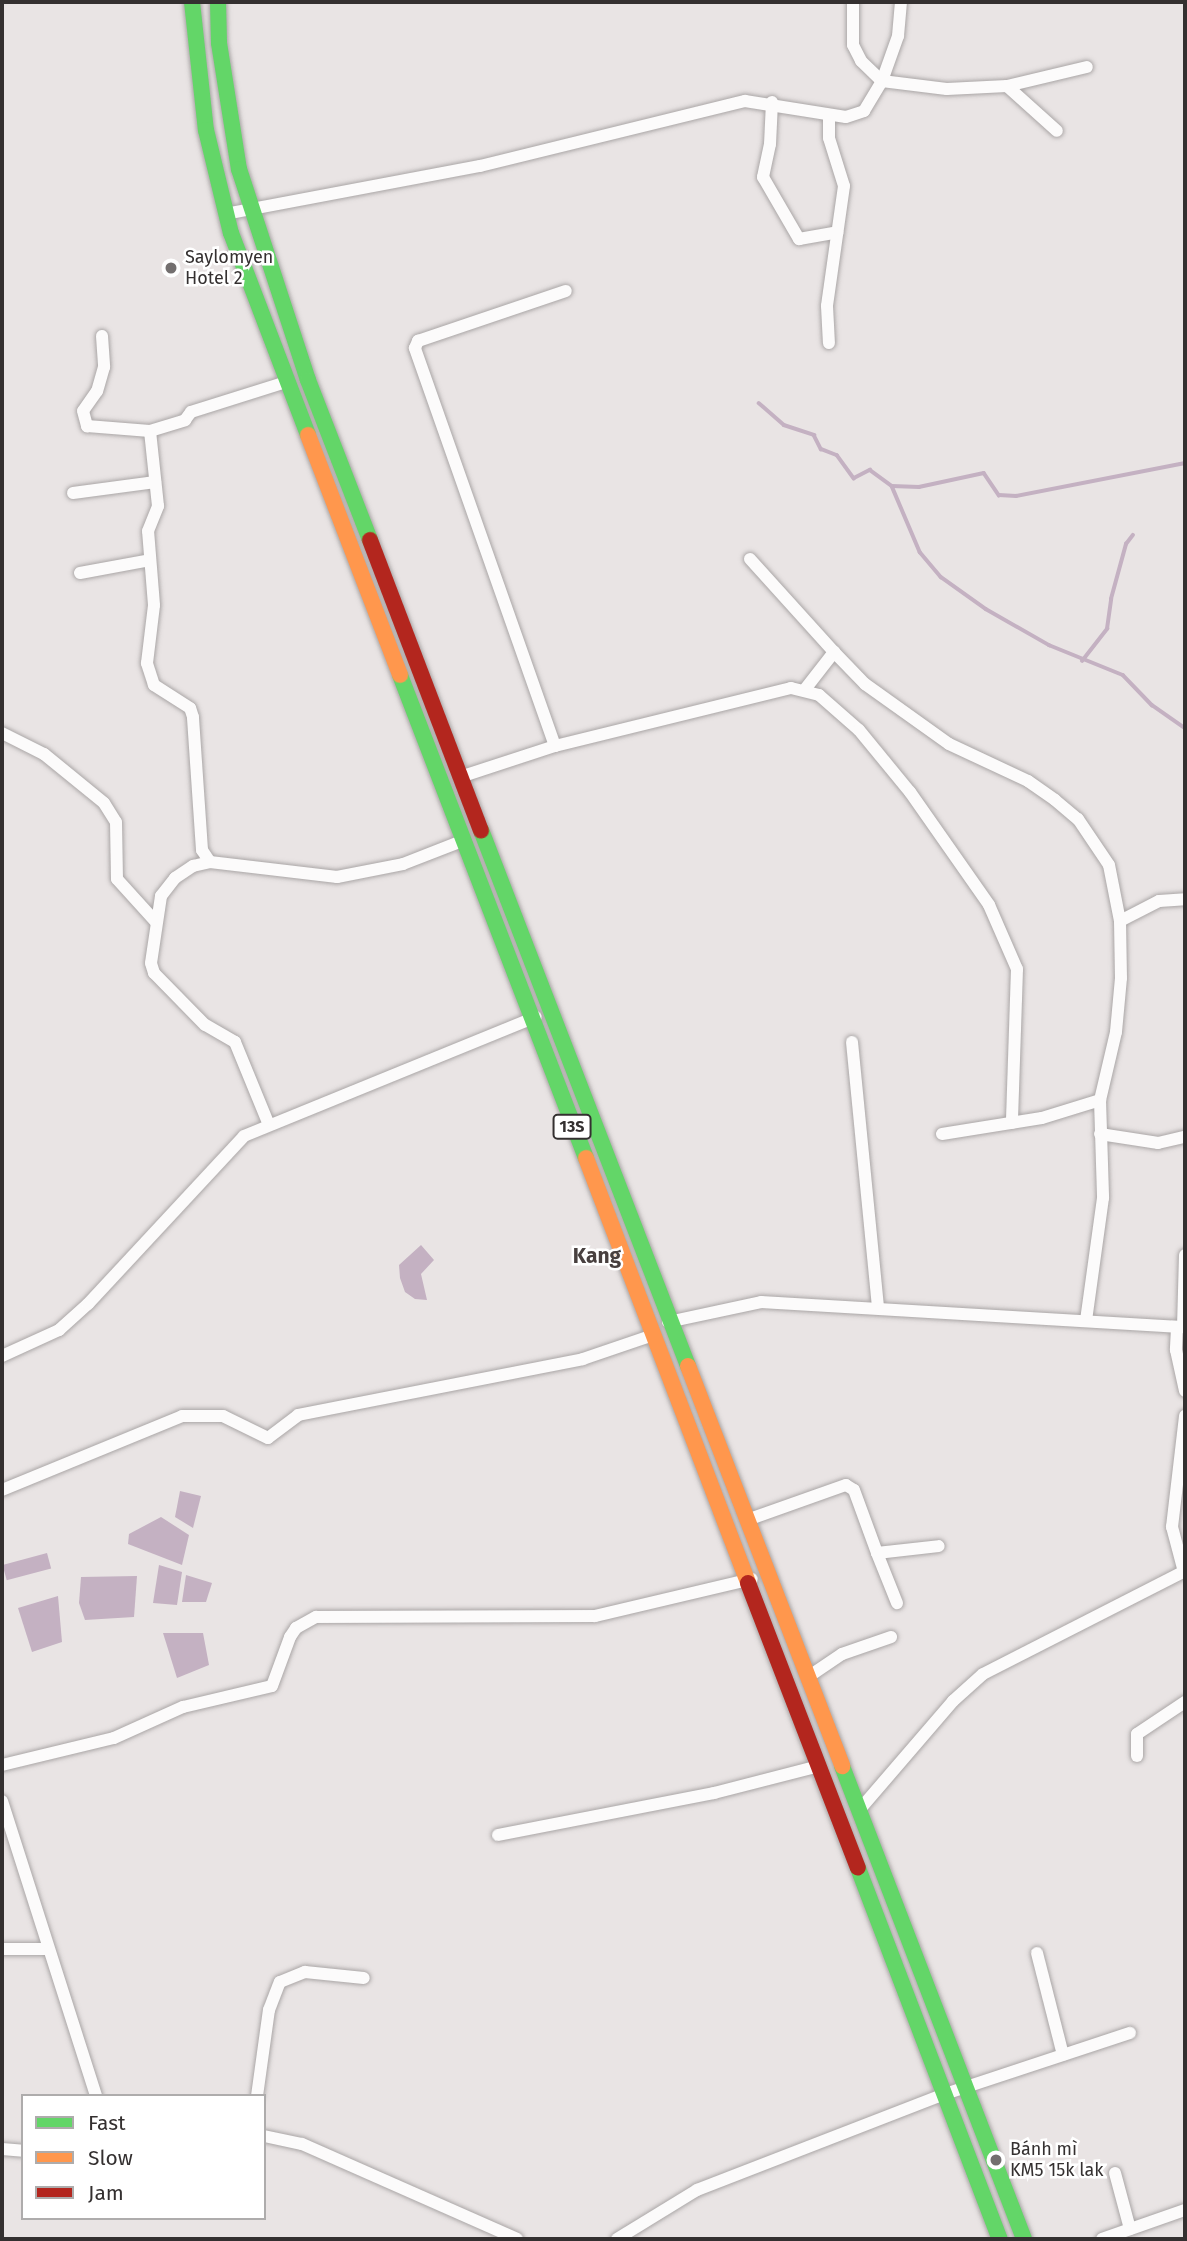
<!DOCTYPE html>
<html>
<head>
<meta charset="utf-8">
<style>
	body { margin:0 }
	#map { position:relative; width:1187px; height:2241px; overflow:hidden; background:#e9e4e4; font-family:"Fira Sans",sans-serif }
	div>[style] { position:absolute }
	.water>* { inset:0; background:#c4b1c2; transform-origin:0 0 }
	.stream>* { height:3.5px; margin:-1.75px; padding:0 1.75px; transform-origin:1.75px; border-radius:1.75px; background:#c4b1c2 }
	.roads { filter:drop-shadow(0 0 2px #aaa6a6) drop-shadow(0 0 2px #aaa6a6) }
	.street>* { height:12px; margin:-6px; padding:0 6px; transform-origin:6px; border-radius:6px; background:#fcfbfb }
	.fast>* { height:16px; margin:-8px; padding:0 8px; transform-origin:8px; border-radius:8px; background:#63d668 }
	.slow>* { height:16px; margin:-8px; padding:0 8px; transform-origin:8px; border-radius:8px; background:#ff974d }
	.jam>* { height:16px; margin:-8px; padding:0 8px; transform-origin:8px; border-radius:8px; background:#b3261e }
	.dots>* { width:19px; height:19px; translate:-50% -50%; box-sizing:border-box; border:4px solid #fff; border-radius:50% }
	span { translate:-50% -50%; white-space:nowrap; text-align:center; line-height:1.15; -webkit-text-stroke:5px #fff; paint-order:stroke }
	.shield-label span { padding:2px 5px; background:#fff; border:2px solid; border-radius:5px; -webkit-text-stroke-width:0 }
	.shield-label { font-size:16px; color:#343030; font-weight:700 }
	.poi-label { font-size:18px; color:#343030 }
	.left { translate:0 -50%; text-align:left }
	.quarter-label { font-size:21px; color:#48403f; font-weight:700 }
	.frame { position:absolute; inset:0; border:4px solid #343030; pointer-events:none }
	.legend { position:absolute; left:21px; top:2094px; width:245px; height:126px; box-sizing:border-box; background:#fff; border:2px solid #aeacac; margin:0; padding:9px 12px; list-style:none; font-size:21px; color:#343030 }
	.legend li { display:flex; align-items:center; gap:14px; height:35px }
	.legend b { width:35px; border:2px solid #aeacac }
</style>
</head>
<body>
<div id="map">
	<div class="water">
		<i style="clip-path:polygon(421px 1245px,434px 1260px,421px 1274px,427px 1300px,415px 1299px,405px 1292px,400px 1278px,399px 1265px)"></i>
		<i style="clip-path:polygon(180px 1491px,201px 1496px,193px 1528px,175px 1517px)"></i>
		<i style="clip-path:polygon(161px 1517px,189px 1535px,182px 1565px,128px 1544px,129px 1534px)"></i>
		<i style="left:47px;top:1553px;width:16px;height:46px;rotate:75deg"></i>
		<i style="clip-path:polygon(159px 1565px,182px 1572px,177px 1605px,153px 1603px)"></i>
		<i style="clip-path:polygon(186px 1575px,212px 1583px,206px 1602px,182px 1602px)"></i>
		<i style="clip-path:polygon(137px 1576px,134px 1617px,85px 1620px,79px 1603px,81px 1577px)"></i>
		<i style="clip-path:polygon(58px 1596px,62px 1642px,32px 1652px,18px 1608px)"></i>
		<i style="clip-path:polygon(163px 1633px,203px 1633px,209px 1665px,177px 1678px)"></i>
	</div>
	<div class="stream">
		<i style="left:759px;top:403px;width:33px;rotate:41deg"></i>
		<i style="left:784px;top:425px;width:32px;rotate:18deg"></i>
		<i style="left:814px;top:435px;width:16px;rotate:63deg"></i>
		<i style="left:821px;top:449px;width:17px;rotate:21deg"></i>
		<i style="left:837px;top:455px;width:29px;rotate:54deg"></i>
		<i style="left:854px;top:478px;width:18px;rotate:-27deg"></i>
		<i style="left:870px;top:470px;width:27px;rotate:36deg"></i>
		<i style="left:892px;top:486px;width:27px;rotate:2deg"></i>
		<i style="left:919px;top:487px;width:66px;rotate:-12.2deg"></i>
		<i style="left:984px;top:473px;width:27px;rotate:56deg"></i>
		<i style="left:999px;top:495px;width:17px;rotate:3deg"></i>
		<i style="left:1016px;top:496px;width:172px;rotate:-11deg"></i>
		<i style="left:892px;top:486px;width:72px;rotate:67deg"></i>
		<i style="left:920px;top:552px;width:33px;rotate:50deg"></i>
		<i style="left:941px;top:577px;width:55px;rotate:35.4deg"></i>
		<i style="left:986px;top:609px;width:73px;rotate:29.7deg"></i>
		<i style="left:1049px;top:645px;width:80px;rotate:22.1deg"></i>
		<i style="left:1123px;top:675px;width:42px;rotate:46deg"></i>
		<i style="left:1152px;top:705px;width:40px;rotate:34.9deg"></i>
		<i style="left:1082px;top:661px;width:41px;rotate:-52deg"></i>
		<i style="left:1107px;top:629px;width:30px;rotate:-82deg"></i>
		<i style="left:1111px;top:599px;width:57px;rotate:-74.7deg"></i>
		<i style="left:1126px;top:544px;width:11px;rotate:-52deg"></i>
	</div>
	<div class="roads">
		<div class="street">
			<i style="left:853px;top:2px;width:43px;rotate:90deg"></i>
			<i style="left:853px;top:45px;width:18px;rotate:63deg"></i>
			<i style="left:861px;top:61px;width:29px;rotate:44deg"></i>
			<i style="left:882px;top:81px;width:65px;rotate:7deg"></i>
			<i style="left:947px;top:89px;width:60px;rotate:-2.9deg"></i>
			<i style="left:1007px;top:86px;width:67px;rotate:42deg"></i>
			<i style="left:1007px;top:86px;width:82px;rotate:-13.4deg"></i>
			<i style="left:772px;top:102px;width:42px;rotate:92.7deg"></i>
			<i style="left:770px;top:144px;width:34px;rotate:102deg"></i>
			<i style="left:763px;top:177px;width:72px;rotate:59.9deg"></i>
			<i style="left:799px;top:239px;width:39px;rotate:-10deg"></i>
			<i style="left:829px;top:117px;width:21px;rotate:90deg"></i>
			<i style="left:829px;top:138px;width:50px;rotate:72.6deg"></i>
			<i style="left:844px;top:186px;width:121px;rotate:98.1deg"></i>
			<i style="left:827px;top:306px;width:37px;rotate:87deg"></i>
			<i style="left:225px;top:214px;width:259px;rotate:-10.7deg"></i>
			<i style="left:480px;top:166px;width:273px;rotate:-13.8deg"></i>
			<i style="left:745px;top:101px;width:102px;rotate:9deg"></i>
			<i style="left:846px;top:117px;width:19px;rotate:-18deg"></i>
			<i style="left:864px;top:111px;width:35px;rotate:-59deg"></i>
			<i style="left:882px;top:81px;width:48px;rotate:-70.4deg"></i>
			<i style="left:898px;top:36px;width:34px;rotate:-85deg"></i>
			<i style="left:102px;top:336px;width:31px;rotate:86deg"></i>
			<i style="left:104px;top:367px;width:25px;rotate:106deg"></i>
			<i style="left:97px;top:391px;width:24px;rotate:125deg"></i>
			<i style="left:83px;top:411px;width:16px;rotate:75deg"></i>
			<i style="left:87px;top:426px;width:63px;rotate:4.5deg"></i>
			<i style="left:73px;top:493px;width:83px;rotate:-7.6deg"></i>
			<i style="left:750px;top:559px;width:125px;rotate:47.9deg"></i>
			<i style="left:80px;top:573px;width:71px;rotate:-10.5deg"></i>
			<i style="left:806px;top:688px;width:46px;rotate:-52.1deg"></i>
			<i style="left:834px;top:652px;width:45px;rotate:45.9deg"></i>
			<i style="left:865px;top:684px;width:103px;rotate:35.5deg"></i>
			<i style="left:949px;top:744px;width:87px;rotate:25.1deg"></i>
			<i style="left:1028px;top:781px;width:33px;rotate:35deg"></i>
			<i style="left:1055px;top:800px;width:30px;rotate:40deg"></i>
			<i style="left:1078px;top:819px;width:55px;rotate:56deg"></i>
			<i style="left:1109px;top:865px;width:57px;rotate:78.9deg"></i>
			<i style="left:1120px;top:921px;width:57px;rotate:89deg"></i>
			<i style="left:1121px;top:978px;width:54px;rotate:95.3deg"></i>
			<i style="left:1116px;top:1032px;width:70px;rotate:103.2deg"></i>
			<i style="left:1100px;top:1100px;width:98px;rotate:88.2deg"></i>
			<i style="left:1103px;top:1198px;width:124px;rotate:97.9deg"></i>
			<i style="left:2px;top:733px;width:47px;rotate:26.6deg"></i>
			<i style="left:44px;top:754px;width:77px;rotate:39.2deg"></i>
			<i style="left:104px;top:803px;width:22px;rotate:58deg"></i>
			<i style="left:116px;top:822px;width:57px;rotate:89deg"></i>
			<i style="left:117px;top:879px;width:58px;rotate:47.8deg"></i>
			<i style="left:555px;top:746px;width:422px;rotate:-109.4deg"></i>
			<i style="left:415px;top:348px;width:8px;rotate:-67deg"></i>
			<i style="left:418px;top:341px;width:156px;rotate:-18.7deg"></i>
			<i style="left:463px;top:776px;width:97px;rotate:-18.1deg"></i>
			<i style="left:555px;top:746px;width:243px;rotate:-13.8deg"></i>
			<i style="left:791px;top:688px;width:29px;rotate:14deg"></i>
			<i style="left:819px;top:695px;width:53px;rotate:41.2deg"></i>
			<i style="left:859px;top:730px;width:80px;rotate:50.6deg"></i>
			<i style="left:910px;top:792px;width:138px;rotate:55deg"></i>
			<i style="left:989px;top:905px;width:70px;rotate:66.4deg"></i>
			<i style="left:1017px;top:969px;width:154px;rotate:91.9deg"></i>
			<i style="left:210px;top:862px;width:14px;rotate:-124deg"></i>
			<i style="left:202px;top:850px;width:133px;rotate:-93.9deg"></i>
			<i style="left:193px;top:717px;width:9px;rotate:-108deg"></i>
			<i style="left:190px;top:708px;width:43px;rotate:-147.4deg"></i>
			<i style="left:154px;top:685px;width:23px;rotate:-108deg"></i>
			<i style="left:147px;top:663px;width:58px;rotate:-83.1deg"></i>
			<i style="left:154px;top:605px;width:74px;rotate:-94.6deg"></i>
			<i style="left:148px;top:531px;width:27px;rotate:-68deg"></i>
			<i style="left:158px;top:506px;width:75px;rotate:-96.1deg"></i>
			<i style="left:150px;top:431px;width:37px;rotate:-17deg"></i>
			<i style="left:185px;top:420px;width:10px;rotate:-53deg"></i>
			<i style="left:191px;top:412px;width:100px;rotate:-17.5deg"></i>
			<i style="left:1120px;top:921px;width:44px;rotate:-27.1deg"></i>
			<i style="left:1159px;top:901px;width:26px;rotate:-4deg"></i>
			<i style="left:852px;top:1042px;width:266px;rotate:84.4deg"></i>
			<i style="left:269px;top:1125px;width:90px;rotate:-112.3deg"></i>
			<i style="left:235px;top:1042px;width:34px;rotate:-150deg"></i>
			<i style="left:205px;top:1025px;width:73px;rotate:-134.4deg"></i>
			<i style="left:154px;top:973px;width:10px;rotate:-107deg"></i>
			<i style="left:151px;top:963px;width:68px;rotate:-81.5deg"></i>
			<i style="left:161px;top:896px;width:23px;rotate:-52deg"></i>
			<i style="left:175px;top:878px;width:22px;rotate:-34deg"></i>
			<i style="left:193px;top:866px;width:17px;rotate:-13deg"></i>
			<i style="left:210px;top:862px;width:128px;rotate:6.7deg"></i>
			<i style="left:337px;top:877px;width:67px;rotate:-11.1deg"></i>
			<i style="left:403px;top:864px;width:63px;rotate:-21.3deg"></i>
			<i style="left:942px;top:1134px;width:101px;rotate:-9.1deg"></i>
			<i style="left:1042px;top:1118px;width:61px;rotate:-17.2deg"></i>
			<i style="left:1100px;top:1134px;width:59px;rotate:8.8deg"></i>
			<i style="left:1158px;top:1143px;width:28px;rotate:-13deg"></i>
			<i style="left:668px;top:1322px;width:95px;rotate:-12.1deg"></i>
			<i style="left:761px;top:1302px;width:425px;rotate:3.4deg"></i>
			<i style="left:1183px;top:1327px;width:72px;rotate:-88.4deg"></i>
			<i style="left:1177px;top:1328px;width:22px;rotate:93deg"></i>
			<i style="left:1176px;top:1350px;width:42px;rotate:77.6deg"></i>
			<i style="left:2px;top:1356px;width:63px;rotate:-24.5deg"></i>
			<i style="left:59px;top:1330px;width:39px;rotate:-42deg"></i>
			<i style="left:88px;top:1304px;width:229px;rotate:-47.1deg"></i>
			<i style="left:244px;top:1136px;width:315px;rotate:-22.2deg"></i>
			<i style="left:2px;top:1490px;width:195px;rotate:-22.3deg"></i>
			<i style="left:182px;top:1416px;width:41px"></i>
			<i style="left:223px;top:1416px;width:50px;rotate:26.1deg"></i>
			<i style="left:268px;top:1438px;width:38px;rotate:-37deg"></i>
			<i style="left:298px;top:1415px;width:290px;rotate:-11.1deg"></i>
			<i style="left:583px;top:1359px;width:71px;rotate:-18.9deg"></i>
			<i style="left:747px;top:1520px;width:105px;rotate:-19.5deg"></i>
			<i style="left:846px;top:1485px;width:9px;rotate:32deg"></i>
			<i style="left:854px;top:1490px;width:67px;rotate:69.9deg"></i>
			<i style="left:877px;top:1553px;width:62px;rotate:-6.4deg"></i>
			<i style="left:877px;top:1553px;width:54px;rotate:68.2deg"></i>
			<i style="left:1184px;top:1572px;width:47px;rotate:-104.9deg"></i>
			<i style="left:1172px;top:1527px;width:112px;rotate:-83.3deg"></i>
			<i style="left:808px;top:1677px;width:41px;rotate:-34.1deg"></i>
			<i style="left:842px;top:1654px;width:52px;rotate:-19.1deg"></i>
			<i style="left:1137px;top:1756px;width:22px;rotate:-90deg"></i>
			<i style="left:1137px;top:1734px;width:58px;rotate:-33.7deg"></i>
			<i style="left:2px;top:1765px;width:115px;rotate:-13.6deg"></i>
			<i style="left:114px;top:1738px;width:76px;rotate:-24.2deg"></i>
			<i style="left:183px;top:1707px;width:91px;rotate:-13.3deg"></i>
			<i style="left:272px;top:1686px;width:52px;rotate:-69.8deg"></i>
			<i style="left:290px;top:1637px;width:11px;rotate:-56deg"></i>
			<i style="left:296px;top:1628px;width:23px;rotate:-29deg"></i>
			<i style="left:316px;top:1617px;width:279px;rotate:-0.2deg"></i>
			<i style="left:595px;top:1616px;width:161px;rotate:-13.3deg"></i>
			<i style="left:2px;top:1801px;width:310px;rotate:72.3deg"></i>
			<i style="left:861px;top:1808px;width:141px;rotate:-49.3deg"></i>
			<i style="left:953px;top:1701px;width:40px;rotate:-42deg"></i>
			<i style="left:983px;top:1674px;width:227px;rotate:-27deg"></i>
			<i style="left:498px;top:1835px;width:220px;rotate:-11deg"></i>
			<i style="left:714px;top:1793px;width:108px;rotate:-14.4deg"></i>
			<i style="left:2px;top:1949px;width:46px"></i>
			<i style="left:1037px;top:1953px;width:105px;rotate:75.7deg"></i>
			<i style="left:257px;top:2096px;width:87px;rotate:-82.1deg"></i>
			<i style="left:269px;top:2010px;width:30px;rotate:-69deg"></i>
			<i style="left:280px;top:1982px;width:27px;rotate:-22deg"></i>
			<i style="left:305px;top:1972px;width:59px;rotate:5.8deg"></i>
			<i style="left:264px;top:2136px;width:39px;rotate:12deg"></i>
			<i style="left:302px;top:2144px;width:235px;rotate:23.8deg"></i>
			<i style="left:2px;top:2149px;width:21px;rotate:5deg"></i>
			<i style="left:1115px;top:2173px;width:58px;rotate:75deg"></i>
			<i style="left:617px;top:2239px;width:94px;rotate:-31.5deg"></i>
			<i style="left:697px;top:2190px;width:263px;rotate:-21.2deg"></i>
			<i style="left:942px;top:2095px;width:198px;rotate:-18.3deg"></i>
			<i style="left:1102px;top:2239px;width:88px;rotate:-19.3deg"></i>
		</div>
		<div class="fast">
			<i style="left:192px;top:2px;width:129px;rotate:83.8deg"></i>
			<i style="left:206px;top:130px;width:106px;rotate:76.4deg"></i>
			<i style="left:231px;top:233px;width:216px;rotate:69.1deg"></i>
			<i style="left:218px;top:2px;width:41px;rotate:88.6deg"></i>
			<i style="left:219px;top:43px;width:128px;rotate:81deg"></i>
			<i style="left:239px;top:169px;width:222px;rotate:71.9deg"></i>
			<i style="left:308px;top:380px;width:172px;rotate:68.8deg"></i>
			<i style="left:400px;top:675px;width:518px;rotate:68.94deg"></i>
			<i style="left:481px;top:830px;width:575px;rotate:68.88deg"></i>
			<i style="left:842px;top:1766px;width:507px;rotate:68.95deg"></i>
			<i style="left:858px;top:1868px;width:397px;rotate:69.1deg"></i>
		</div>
		<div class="slow">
			<i style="left:308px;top:435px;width:257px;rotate:69deg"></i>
			<i style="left:586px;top:1158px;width:455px;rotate:69.1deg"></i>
			<i style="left:688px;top:1366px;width:429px;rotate:68.9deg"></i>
		</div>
		<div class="jam">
			<i style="left:370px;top:540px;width:311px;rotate:69.1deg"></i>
			<i style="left:748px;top:1583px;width:305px;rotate:68.9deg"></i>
		</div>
	</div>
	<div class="dots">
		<i style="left:171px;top:268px;background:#736f6f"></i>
		<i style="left:996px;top:2160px;background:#736f6f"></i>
	</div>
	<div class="shield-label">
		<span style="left:572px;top:1127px">13S</span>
	</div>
	<div class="poi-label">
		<span class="left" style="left:185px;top:268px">Saylomyen<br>Hotel 2</span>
		<span class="left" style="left:1010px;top:2160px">Bánh mì<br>KM5 15k lak</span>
	</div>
	<div class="quarter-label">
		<span style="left:597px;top:1256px">Kang</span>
	</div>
	<div class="frame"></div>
	<ul class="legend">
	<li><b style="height:9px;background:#63d668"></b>Fast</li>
	<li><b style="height:9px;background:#ff974d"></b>Slow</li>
	<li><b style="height:9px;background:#b3261e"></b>Jam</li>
	</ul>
</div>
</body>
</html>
